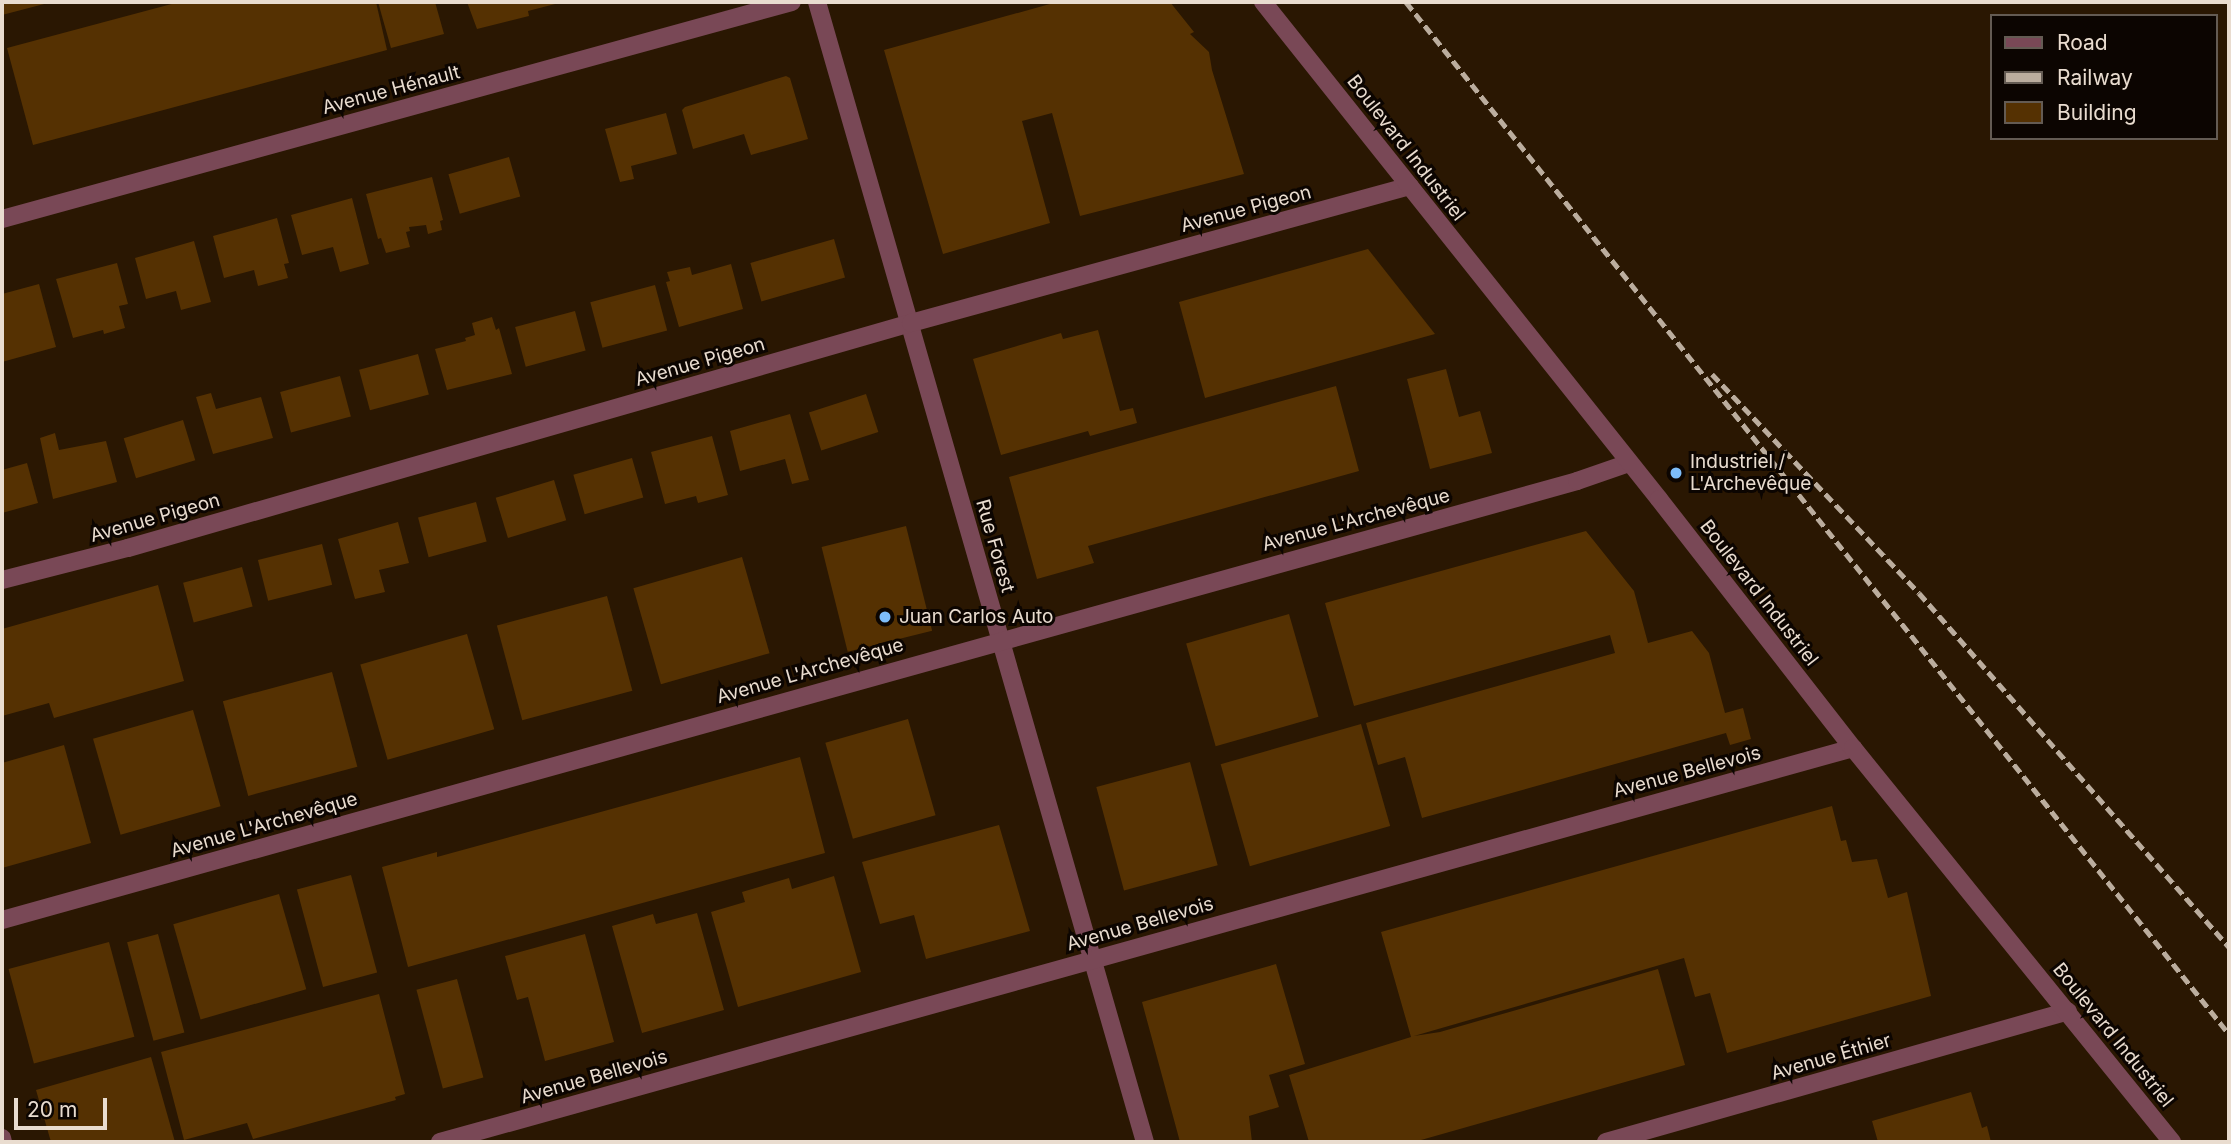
<!DOCTYPE html>
<html>
<head>
<meta charset="utf-8">
<style>
	body { margin:0 }
	#map { position:relative; width:2231px; height:1144px; overflow:hidden; background:#2a1702; font-family:Inter,sans-serif }
	div>[style] { position:absolute }
	.building>* { inset:0; background:#553102; transform-origin:0 0 }
	.minor>* { height:18px; margin:-9px; padding:0 9px; transform-origin:9px; border-radius:9px; background:#794856 }
	.tertiary>* { height:18px; margin:-9px; padding:0 9px; transform-origin:9px; border-radius:9px; background:#794856 }
	.rail>* { height:5px; margin-top:-2.5px; transform-origin:0; background:repeating-linear-gradient(90deg,#bbad9e 0 10px,transparent 0 15px) }
	.dots>* { width:19px; height:19px; translate:-50% -50%; box-sizing:border-box; border:4px solid #0c0501; border-radius:50% }
	span { translate:-50% -50%; white-space:nowrap; text-align:center; line-height:1.15; -webkit-text-stroke:6px #0c0501; paint-order:stroke }
	.street-label { font-size:19px; color:#e9dccf }
	.poi-label { font-size:19px; color:#e9dccf }
	.left { translate:0 -50%; text-align:left }
	.frame { position:absolute; inset:0; border:4px solid #e9dccf; pointer-events:none }
	.legend { position:absolute; left:1990px; top:14px; width:228px; height:126px; box-sizing:border-box; background:#0c0501; border:2px solid #645b53; margin:0; padding:9px 12px; list-style:none; font-size:21px; color:#e9dccf }
	.legend li { display:flex; align-items:center; gap:14px; height:35px }
	.legend b { width:35px; border:2px solid #645b53 }
	.scale { position:absolute; left:14px; top:1098px; width:93px; height:32px; box-sizing:border-box; border:4px solid #e9dccf; border-top:0; padding-left:9px; font-size:21px; line-height:24px; white-space:nowrap; color:#e9dccf; -webkit-text-stroke:5px #0c0501; paint-order:stroke }
</style>
</head>
<body>
<div id="map">
	<div class="building">
		<i style="clip-path:polygon(2px 2px,47px 2px,48px 3px,2px 15px)"></i>
		<i style="clip-path:polygon(179px 2px,376px 2px,387px 50px,33px 145px,7px 48px)"></i>
		<i style="clip-path:polygon(378px 2px,435px 2px,444px 34px,391px 48px)"></i>
		<i style="clip-path:polygon(467px 2px,559px 2px,559px 3px,528px 11px,529px 16px,477px 29px)"></i>
		<i style="clip-path:polygon(1057px 2px,1170px 2px,1194px 32px,1190px 34px,1209px 52px,1212px 70px,1244px 174px,1080px 216px,1052px 113px,1022px 121px,1050px 223px,943px 254px,884px 50px)"></i>
		<i style="clip-path:polygon(786px 76px,790px 78px,808px 139px,751px 155px,744px 134px,693px 149px,682px 110px,685px 107px)"></i>
		<i style="clip-path:polygon(666px 113px,677px 154px,631px 166px,634px 179px,620px 182px,605px 129px)"></i>
		<i style="left:509px;top:157px;width:41px;height:63px;rotate:74deg"></i>
		<i style="clip-path:polygon(432px 177px,443px 220px,440px 221px,442px 230px,428px 234px,426px 225px,409px 227px,410px 231px,406px 232px,410px 247px,386px 253px,381px 238px,378px 239px,366px 194px)"></i>
		<i style="clip-path:polygon(352px 198px,369px 264px,340px 272px,333px 247px,302px 255px,291px 215px)"></i>
		<i style="clip-path:polygon(277px 218px,289px 263px,284px 264px,288px 278px,258px 286px,254px 270px,224px 278px,213px 236px)"></i>
		<i style="left:834px;top:239px;width:40px;height:87px;rotate:74deg"></i>
		<i style="clip-path:polygon(194px 241px,211px 302px,181px 310px,176px 291px,146px 299px,135px 258px)"></i>
		<i style="clip-path:polygon(1368px 249px,1435px 334px,1205px 398px,1179px 302px)"></i>
		<i style="clip-path:polygon(117px 263px,128px 304px,119px 306px,125px 328px,104px 334px,103px 330px,73px 338px,56px 279px)"></i>
		<i style="clip-path:polygon(731px 264px,743px 309px,679px 327px,666px 282px,670px 281px,667px 272px,690px 267px,692px 275px)"></i>
		<i style="clip-path:polygon(39px 284px,56px 347px,2px 362px,2px 294px)"></i>
		<i style="left:655px;top:285px;width:47px;height:67px;rotate:75deg"></i>
		<i style="left:575px;top:311px;width:41px;height:62px;rotate:75deg"></i>
		<i style="clip-path:polygon(492px 317px,496px 330px,499px 328px,512px 374px,447px 390px,435px 349px,466px 341px,465px 338px,475px 335px,472px 323px)"></i>
		<i style="clip-path:polygon(1098px 330px,1120px 411px,1133px 408px,1137px 423px,1090px 436px,1088px 431px,1001px 455px,973px 359px,1061px 333px,1063px 339px)"></i>
		<i style="left:418px;top:354px;width:42px;height:61px;rotate:75deg"></i>
		<i style="clip-path:polygon(1446px 369px,1459px 417px,1480px 411px,1492px 453px,1430px 469px,1407px 379px)"></i>
		<i style="left:340px;top:376px;width:42px;height:62px;rotate:75deg"></i>
		<i style="clip-path:polygon(1336px 386px,1359px 471px,1088px 546px,1094px 563px,1037px 579px,1009px 477px)"></i>
		<i style="clip-path:polygon(211px 393px,216px 409px,261px 397px,273px 438px,213px 454px,196px 397px)"></i>
		<i style="left:866px;top:394px;width:40px;height:60px;rotate:72deg"></i>
		<i style="clip-path:polygon(790px 414px,809px 480px,792px 484px,785px 459px,740px 471px,730px 431px)"></i>
		<i style="left:183px;top:420px;width:42px;height:62px;rotate:73deg"></i>
		<i style="clip-path:polygon(55px 433px,59px 450px,106px 441px,117px 482px,53px 499px,40px 438px)"></i>
		<i style="clip-path:polygon(712px 436px,728px 495px,698px 503px,696px 496px,665px 504px,651px 452px)"></i>
		<i style="left:632px;top:458px;width:41px;height:61px;rotate:74deg"></i>
		<i style="clip-path:polygon(27px 463px,38px 503px,2px 513px,2px 470px)"></i>
		<i style="left:554px;top:480px;width:42px;height:61px;rotate:73deg"></i>
		<i style="left:476px;top:502px;width:41px;height:60px;rotate:75deg"></i>
		<i style="clip-path:polygon(398px 522px,409px 563px,379px 570px,385px 592px,355px 599px,338px 539px)"></i>
		<i style="left:906px;top:526px;width:108px;height:87px;rotate:76deg"></i>
		<i style="clip-path:polygon(1586px 531px,1634px 591px,1648px 643px,1692px 631px,1709px 653px,1725px 713px,1743px 708px,1751px 739px,1730px 745px,1726px 733px,1422px 818px,1405px 757px,1378px 765px,1366px 723px,1615px 653px,1610px 635px,1354px 706px,1325px 603px)"></i>
		<i style="left:322px;top:544px;width:42px;height:66px;rotate:76deg"></i>
		<i style="left:742px;top:557px;width:100px;height:113px;rotate:74deg"></i>
		<i style="left:242px;top:567px;width:41px;height:61px;rotate:75deg"></i>
		<i style="clip-path:polygon(158px 585px,184px 681px,54px 718px,49px 703px,2px 716px,2px 629px)"></i>
		<i style="left:607px;top:596px;width:98px;height:114px;rotate:75deg"></i>
		<i style="left:1289px;top:614px;width:107px;height:107px;rotate:74deg"></i>
		<i style="left:467px;top:634px;width:99px;height:111px;rotate:74deg"></i>
		<i style="left:332px;top:672px;width:98px;height:113px;rotate:75deg"></i>
		<i style="left:193px;top:710px;width:100px;height:104px;rotate:74deg"></i>
		<i style="left:908px;top:719px;width:100px;height:86px;rotate:74deg"></i>
		<i style="left:1361px;top:724px;width:106px;height:146px;rotate:74deg"></i>
		<i style="clip-path:polygon(64px 745px,91px 843px,2px 868px,2px 763px)"></i>
		<i style="clip-path:polygon(800px 757px,825px 853px,408px 967px,382px 867px,437px 852px,437px 857px)"></i>
		<i style="left:1190px;top:762px;width:107px;height:97px;rotate:75deg"></i>
		<i style="clip-path:polygon(1832px 806px,1841px 841px,1846px 840px,1852px 862px,1877px 859px,1888px 898px,1907px 892px,1931px 996px,1727px 1053px,1710px 993px,1695px 997px,1684px 958px,1414px 1036px,1440px 1032px,1658px 969px,1685px 1065px,1414px 1142px,1309px 1142px,1289px 1075px,1411px 1037px,1381px 932px)"></i>
		<i style="clip-path:polygon(999px 825px,1030px 931px,926px 959px,914px 915px,880px 924px,862px 862px)"></i>
		<i style="left:351px;top:875px;width:101px;height:56px;rotate:75deg"></i>
		<i style="clip-path:polygon(834px 876px,861px 972px,738px 1007px,711px 912px,745px 902px,742px 892px,789px 878px,792px 889px)"></i>
		<i style="left:279px;top:894px;width:99px;height:110px;rotate:74deg"></i>
		<i style="clip-path:polygon(697px 913px,724px 1010px,642px 1033px,612px 926px,653px 914px,656px 924px)"></i>
		<i style="left:158px;top:934px;width:102px;height:32px;rotate:75deg"></i>
		<i style="clip-path:polygon(585px 934px,614px 1042px,545px 1061px,528px 997px,517px 1000px,505px 956px)"></i>
		<i style="left:109px;top:942px;width:98px;height:104px;rotate:75deg"></i>
		<i style="clip-path:polygon(1276px 964px,1305px 1064px,1269px 1075px,1279px 1107px,1249px 1116px,1252px 1142px,1180px 1142px,1142px 1002px)"></i>
		<i style="left:457px;top:979px;width:102px;height:42px;rotate:75deg"></i>
		<i style="clip-path:polygon(379px 994px,405px 1094px,395px 1097px,396px 1100px,253px 1139px,247px 1123px,184px 1140px,161px 1052px)"></i>
		<i style="clip-path:polygon(151px 1057px,175px 1142px,51px 1142px,36px 1090px)"></i>
		<i style="clip-path:polygon(1971px 1092px,1982px 1128px,1987px 1126px,1991px 1142px,1878px 1142px,1872px 1121px)"></i>
	</div>
	<div class="minor">
		<i style="left:817px;top:2px;width:1186px;rotate:73.95deg"></i>
		<i style="left:2px;top:219px;width:819px;rotate:-15.36deg"></i>
		<i style="left:2px;top:580px;width:130px;rotate:-14.3deg"></i>
		<i style="left:128px;top:548px;width:815px;rotate:-16.03deg"></i>
		<i style="left:911px;top:323px;width:517px;rotate:-15.35deg"></i>
		<i style="left:2px;top:920px;width:1635px;rotate:-15.57deg"></i>
		<i style="left:1577px;top:481px;width:55px;rotate:-19.1deg"></i>
		<i style="left:2px;top:1138px;width:4px;rotate:76deg"></i>
		<i style="left:440px;top:1142px;width:1467px;rotate:-15.58deg"></i>
		<i style="left:1606px;top:1142px;width:480px;rotate:-15.8deg"></i>
	</div>
	<div class="tertiary">
		<i style="left:1263px;top:2px;width:635px;rotate:51.45deg"></i>
		<i style="left:1659px;top:499px;width:316px;rotate:52.1deg"></i>
		<i style="left:1853px;top:748px;width:507px;rotate:51deg"></i>
	</div>
	<div class="rail">
		<i style="left:1406px;top:2px;width:1320px;rotate:51.43deg"></i>
		<i style="left:1712px;top:374px;width:301px;rotate:46.6deg"></i>
		<i style="left:1919px;top:593px;width:471px;rotate:48.8deg"></i>
	</div>
	<div class="dots">
		<i style="left:1676px;top:473px;background:#7ebdf9"></i>
		<i style="left:885px;top:617px;background:#7ebdf9"></i>
	</div>
	<div class="street-label">
		<span style="left:391px;top:90px;rotate:-15deg">Avenue Hénault</span>
		<span style="left:1406px;top:148px;rotate:52deg">Boulevard Industriel</span>
		<span style="left:1246px;top:209px;rotate:-15deg">Avenue Pigeon</span>
		<span style="left:700px;top:362px;rotate:-16deg">Avenue Pigeon</span>
		<span style="left:155px;top:518px;rotate:-16deg">Avenue Pigeon</span>
		<span style="left:1356px;top:520px;rotate:-15deg">Avenue L'Archevêque</span>
		<span style="left:995px;top:546px;rotate:74deg">Rue Forest</span>
		<span style="left:1759px;top:593px;rotate:52deg">Boulevard Industriel</span>
		<span style="left:810px;top:671px;rotate:-16deg">Avenue L'Archevêque</span>
		<span style="left:1687px;top:772px;rotate:-15deg">Avenue Bellevois</span>
		<span style="left:264px;top:825px;rotate:-16deg">Avenue L'Archevêque</span>
		<span style="left:1140px;top:924px;rotate:-16deg">Avenue Bellevois</span>
		<span style="left:2113px;top:1035px;rotate:51deg">Boulevard Industriel</span>
		<span style="left:1831px;top:1057px;rotate:-16deg">Avenue Éthier</span>
		<span style="left:594px;top:1077px;rotate:-16deg">Avenue Bellevois</span>
	</div>
	<div class="poi-label">
		<span class="left" style="left:1690px;top:473px">Industriel /<br>L'Archevêque</span>
		<span class="left" style="left:899px;top:617px">Juan Carlos Auto</span>
	</div>
	<div class="frame"></div>
	<ul class="legend">
	<li><b style="height:9px;background:#794856"></b>Road</li>
	<li><b style="height:9px;background:#bbad9e"></b>Railway</li>
	<li><b style="height:19px;background:#553102"></b>Building</li>
	</ul>
	<div class="scale">20 m</div>
</div>
</body>
</html>
